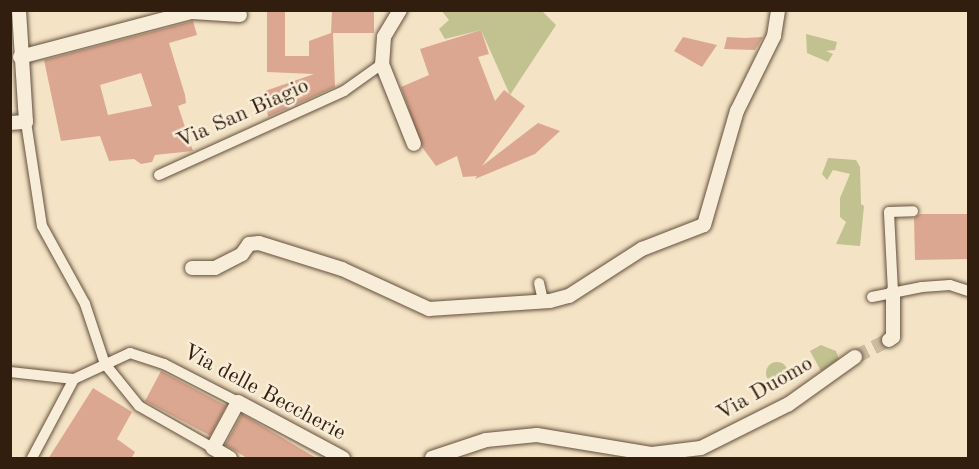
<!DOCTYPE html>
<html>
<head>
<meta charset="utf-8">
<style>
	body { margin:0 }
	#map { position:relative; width:979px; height:469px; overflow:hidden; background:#f4e3c5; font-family:"Old Standard TT",serif }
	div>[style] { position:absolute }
	.green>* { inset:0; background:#c2c190 }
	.round { border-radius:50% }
	.building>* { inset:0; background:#dca790; transform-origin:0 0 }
	.minor-tunnel>* { height:14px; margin-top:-7px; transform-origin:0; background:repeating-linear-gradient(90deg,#cdbca0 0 14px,transparent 0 21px) }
	.roads { filter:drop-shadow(0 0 2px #624f3c) drop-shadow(0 0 2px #624f3c) }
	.pedestrian>* { height:10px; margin:-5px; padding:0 5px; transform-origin:5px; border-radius:5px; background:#f8edd9 }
	.minor>* { height:14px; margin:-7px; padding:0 7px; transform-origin:7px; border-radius:7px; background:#f8edd9 }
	span { translate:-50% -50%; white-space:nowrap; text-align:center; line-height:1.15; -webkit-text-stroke:5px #f8edd9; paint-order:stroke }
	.street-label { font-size:22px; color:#311e0e }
	.frame { position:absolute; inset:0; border:12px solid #311e0e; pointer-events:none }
</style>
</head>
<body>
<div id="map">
	<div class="green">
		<i style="clip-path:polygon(441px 10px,542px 11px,556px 25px,510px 95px,481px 30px,445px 39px,439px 29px,449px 20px)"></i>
		<i style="clip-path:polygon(806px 34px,837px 42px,835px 50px,826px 51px,833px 54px,828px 62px,807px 53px)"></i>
		<i style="clip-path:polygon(828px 158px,856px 160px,860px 167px,861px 204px,864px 206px,860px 246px,836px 244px,846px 222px,840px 217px,840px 198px,850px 174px,833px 170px,827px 180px,822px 174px)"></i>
		<i style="clip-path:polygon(821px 345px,836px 351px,839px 359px,821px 371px,810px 351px)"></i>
		<i class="round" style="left:766px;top:362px;width:22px;height:22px"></i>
	</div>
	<div class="building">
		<i style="clip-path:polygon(267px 10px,285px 10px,285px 56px,309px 56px,309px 41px,331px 33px,332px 10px,374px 10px,374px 33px,333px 33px,335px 87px,268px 117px,265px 91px,314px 74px,267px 72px)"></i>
		<i style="clip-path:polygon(evenodd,193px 21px,197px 35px,169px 43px,185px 95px,186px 103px,178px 106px,193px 151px,155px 155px,152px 162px,141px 164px,134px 159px,109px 161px,100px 136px,61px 141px,44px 60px,193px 21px,141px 73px,152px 106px,108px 115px,100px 85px,141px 73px)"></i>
		<i style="clip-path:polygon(481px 30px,489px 54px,478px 57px,495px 101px,504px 90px,525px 106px,482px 166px,538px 123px,560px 131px,535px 154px,475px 179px,477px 176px,463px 177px,457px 156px,436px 166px,422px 147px,401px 87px,429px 75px,420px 49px)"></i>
		<i style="clip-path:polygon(683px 37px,717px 45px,702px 67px,674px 51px)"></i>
		<i style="clip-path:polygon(727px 37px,745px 38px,763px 37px,755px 50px,724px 49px)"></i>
		<i style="clip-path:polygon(920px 214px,969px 214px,969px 259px,915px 260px,914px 218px)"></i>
		<i style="left:161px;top:371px;width:74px;height:34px;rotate:28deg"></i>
		<i style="clip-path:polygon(93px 388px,132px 412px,117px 439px,135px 452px,131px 459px,48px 459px)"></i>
		<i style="clip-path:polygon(242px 414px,281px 437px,318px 459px,248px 459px,236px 451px,225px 445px)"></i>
	</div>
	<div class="minor-tunnel">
		<i style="left:855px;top:357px;width:38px;rotate:-27deg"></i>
	</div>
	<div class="roads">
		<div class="pedestrian">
			<i style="left:26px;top:122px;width:105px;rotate:81.3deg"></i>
			<i style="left:42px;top:226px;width:89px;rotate:61.1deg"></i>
			<i style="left:85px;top:304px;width:63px;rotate:71.6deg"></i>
			<i style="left:105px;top:364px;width:54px;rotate:51deg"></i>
			<i style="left:139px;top:406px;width:85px;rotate:29.6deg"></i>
			<i style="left:159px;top:175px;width:203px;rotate:-24.4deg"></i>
			<i style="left:344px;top:91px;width:47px;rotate:-35.4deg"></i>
			<i style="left:539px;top:283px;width:18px;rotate:77deg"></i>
			<i style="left:893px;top:292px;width:80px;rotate:-92.9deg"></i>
			<i style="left:889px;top:212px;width:24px;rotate:-2deg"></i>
			<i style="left:872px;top:297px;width:51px;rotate:-11.3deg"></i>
			<i style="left:922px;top:287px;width:28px;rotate:-4deg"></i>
			<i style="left:950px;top:285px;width:19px;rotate:18deg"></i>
			<i style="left:10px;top:372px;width:64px;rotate:6.2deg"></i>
			<i style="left:74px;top:379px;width:62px;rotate:-24.9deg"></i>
			<i style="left:130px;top:353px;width:36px;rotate:18deg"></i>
			<i style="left:164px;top:364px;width:83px;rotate:27.2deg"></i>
			<i style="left:32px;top:458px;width:89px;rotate:-62deg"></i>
		</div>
		<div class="minor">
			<i style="left:400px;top:10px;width:31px;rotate:121deg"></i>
			<i style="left:384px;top:37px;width:27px;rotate:94deg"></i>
			<i style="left:382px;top:64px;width:86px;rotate:68.2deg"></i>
			<i style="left:20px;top:57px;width:178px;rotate:-14.7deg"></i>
			<i style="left:192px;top:12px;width:48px;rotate:3.6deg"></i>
			<i style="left:10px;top:123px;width:16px;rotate:-4deg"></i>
			<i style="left:26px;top:122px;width:112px;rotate:-93.6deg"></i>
			<i style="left:192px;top:268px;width:23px"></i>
			<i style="left:215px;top:268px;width:30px;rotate:-27deg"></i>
			<i style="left:242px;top:254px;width:12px;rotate:-55deg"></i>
			<i style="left:249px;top:244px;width:10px;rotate:-6deg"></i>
			<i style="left:259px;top:243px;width:87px;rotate:17.4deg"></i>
			<i style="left:342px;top:269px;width:96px;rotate:24.7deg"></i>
			<i style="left:429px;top:309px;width:121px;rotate:-3.8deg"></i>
			<i style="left:550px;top:301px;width:20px;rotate:-15deg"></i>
			<i style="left:569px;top:296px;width:87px;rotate:-32.8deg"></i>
			<i style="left:642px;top:249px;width:66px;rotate:-21.2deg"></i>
			<i style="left:704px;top:225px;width:119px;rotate:-73.9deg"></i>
			<i style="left:737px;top:111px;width:84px;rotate:-63.7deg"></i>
			<i style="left:774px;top:36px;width:26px;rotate:-81deg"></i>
			<i style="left:889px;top:340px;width:5px;rotate:-37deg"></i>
			<i style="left:893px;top:337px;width:45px;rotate:-90deg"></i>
			<i style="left:230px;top:458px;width:20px;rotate:-150deg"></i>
			<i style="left:213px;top:448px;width:52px;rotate:-61.5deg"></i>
			<i style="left:238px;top:402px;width:119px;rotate:28.1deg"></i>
			<i style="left:432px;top:458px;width:57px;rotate:-18.4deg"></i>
			<i style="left:486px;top:440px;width:51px;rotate:-5.6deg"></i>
			<i style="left:537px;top:435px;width:117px;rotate:9.4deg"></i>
			<i style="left:652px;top:454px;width:49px;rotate:-7deg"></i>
			<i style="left:701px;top:448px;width:98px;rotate:-26.6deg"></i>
			<i style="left:789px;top:404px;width:81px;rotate:-35.5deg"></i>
		</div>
	</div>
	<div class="street-label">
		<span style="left:243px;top:114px;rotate:-24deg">Via San Biagio</span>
		<span style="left:765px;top:389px;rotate:-30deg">Via Duomo</span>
		<span style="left:264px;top:393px;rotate:28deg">Via delle Beccherie</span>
	</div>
	<div class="frame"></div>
</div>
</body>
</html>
